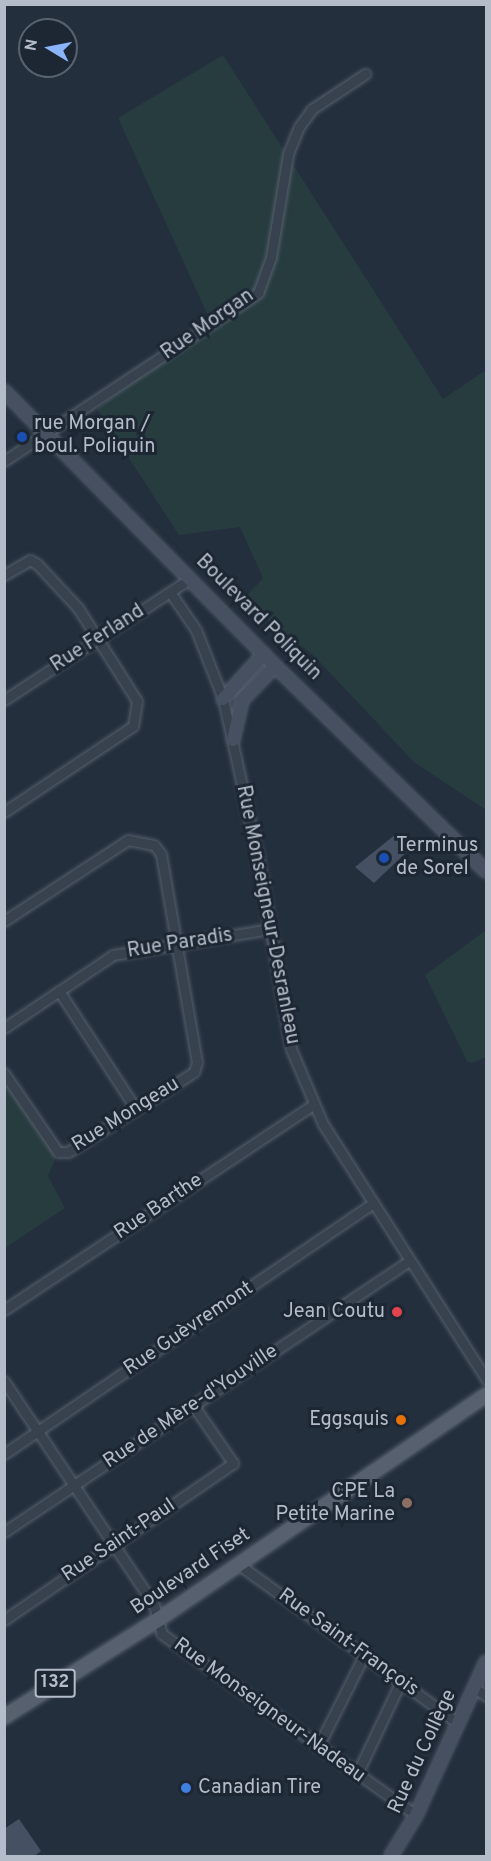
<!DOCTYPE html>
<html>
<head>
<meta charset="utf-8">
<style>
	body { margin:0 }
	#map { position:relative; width:491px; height:1861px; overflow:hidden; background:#242f3e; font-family:Overpass,sans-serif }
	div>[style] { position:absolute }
	.green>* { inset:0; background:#263c3f }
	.building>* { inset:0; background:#455162 }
	.roads { filter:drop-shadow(0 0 2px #565f6c) drop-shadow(0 0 2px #565f6c) }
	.street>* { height:9px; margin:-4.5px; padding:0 4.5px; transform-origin:4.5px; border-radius:4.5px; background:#38414e }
	.secondary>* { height:12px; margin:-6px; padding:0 6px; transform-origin:6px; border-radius:6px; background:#465061 }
	.primary>* { height:14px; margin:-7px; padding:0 7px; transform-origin:7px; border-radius:7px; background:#56606e }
	.dots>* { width:16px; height:16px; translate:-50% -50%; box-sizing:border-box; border:3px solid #1d2633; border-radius:50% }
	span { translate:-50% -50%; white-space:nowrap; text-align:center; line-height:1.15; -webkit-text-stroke:6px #1d2633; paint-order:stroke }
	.shield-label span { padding:2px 4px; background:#1d2633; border:2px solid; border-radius:4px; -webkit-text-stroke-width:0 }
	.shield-label { font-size:18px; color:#b4bcc9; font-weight:700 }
	.street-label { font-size:20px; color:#b4bcc9 }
	.poi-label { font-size:20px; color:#b4bcc9 }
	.left { translate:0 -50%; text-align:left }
	.right { translate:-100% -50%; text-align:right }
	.frame { position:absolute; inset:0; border:6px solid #b4bcc9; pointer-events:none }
	.north { position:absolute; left:18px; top:18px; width:60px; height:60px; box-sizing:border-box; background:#1d2633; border:2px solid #59626f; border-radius:50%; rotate:280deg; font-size:16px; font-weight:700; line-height:24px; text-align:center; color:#b4bcc9 }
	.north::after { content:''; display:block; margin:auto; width:21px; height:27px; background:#8ab4f8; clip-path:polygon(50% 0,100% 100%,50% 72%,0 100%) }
</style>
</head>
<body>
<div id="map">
	<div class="green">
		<i style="clip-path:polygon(223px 55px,443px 399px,486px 370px,486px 810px,415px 763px,314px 656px,243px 600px,263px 578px,240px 527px,179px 535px,97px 409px,210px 320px,118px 118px)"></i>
		<i style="clip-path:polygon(486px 930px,486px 1057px,472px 1063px,467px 1061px,425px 975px)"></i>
		<i style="clip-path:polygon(9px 1080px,58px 1152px,48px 1176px,65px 1208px,5px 1248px,4px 1083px)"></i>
	</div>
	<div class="building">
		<i style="clip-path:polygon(396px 834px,410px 849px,374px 883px,355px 867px)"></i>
		<i style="clip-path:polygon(19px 1819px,41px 1851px,33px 1857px,4px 1857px,4px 1829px)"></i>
	</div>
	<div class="roads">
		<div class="street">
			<i style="left:4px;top:461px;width:305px;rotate:-33.5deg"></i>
			<i style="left:258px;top:293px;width:38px;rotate:-70deg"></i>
			<i style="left:271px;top:257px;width:104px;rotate:-80.6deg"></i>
			<i style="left:288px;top:154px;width:29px;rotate:-68deg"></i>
			<i style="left:299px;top:127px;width:22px;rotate:-54deg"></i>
			<i style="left:312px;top:109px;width:64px;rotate:-33.4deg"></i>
			<i style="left:4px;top:575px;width:30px;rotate:-30deg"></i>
			<i style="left:30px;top:560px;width:8px;rotate:30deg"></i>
			<i style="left:37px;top:564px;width:60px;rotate:47deg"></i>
			<i style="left:78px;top:608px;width:110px;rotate:57.6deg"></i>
			<i style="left:137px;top:701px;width:25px;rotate:99deg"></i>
			<i style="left:133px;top:726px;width:155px;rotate:146.3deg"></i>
			<i style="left:170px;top:592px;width:46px;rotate:55.6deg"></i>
			<i style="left:196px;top:630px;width:74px;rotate:68.6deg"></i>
			<i style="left:223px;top:699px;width:168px;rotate:77.6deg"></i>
			<i style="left:259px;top:863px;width:189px;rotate:80.2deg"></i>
			<i style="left:291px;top:1049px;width:82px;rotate:66.9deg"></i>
			<i style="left:323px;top:1124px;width:303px;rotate:57.4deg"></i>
			<i style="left:4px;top:700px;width:223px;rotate:-33.1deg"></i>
			<i style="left:4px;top:921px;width:148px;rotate:-33.2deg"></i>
			<i style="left:128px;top:840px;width:26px;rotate:11deg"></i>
			<i style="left:154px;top:845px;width:11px;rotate:52deg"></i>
			<i style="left:161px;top:854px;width:211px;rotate:80.2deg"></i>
			<i style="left:197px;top:1062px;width:10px;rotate:107deg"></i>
			<i style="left:194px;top:1072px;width:149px;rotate:147.6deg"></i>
			<i style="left:68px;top:1152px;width:10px;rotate:180deg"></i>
			<i style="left:58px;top:1152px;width:96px;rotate:-124.4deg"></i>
			<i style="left:59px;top:991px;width:141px;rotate:56.9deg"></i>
			<i style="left:4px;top:1028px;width:131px;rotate:-33.8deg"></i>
			<i style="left:113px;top:955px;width:159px;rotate:-9.4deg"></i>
			<i style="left:4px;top:1310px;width:372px;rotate:-33.6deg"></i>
			<i style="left:4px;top:1381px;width:270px;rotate:56.2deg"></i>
			<i style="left:154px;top:1605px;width:30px;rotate:75deg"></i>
			<i style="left:162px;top:1634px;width:312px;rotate:35.5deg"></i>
			<i style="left:4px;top:1454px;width:446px;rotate:-34.2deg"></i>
			<i style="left:4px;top:1532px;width:486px;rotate:-33.8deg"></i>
			<i style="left:238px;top:1564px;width:271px;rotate:35.9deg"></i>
			<i style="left:4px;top:1620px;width:278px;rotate:-34.4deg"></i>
			<i style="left:233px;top:1463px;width:70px;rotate:-124.6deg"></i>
			<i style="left:475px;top:1688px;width:14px;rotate:36deg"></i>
			<i style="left:318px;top:1747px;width:103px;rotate:-63.4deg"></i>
			<i style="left:357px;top:1774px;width:103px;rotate:-64.7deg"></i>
		</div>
		<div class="secondary">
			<i style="left:4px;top:391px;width:386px;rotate:45.4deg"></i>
			<i style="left:275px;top:666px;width:294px;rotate:44.2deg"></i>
			<i style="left:223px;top:699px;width:61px;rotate:-47.7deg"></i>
			<i style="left:233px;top:740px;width:41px;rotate:-77.3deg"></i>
			<i style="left:242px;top:700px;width:47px;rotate:-45.9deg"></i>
			<i style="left:391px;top:1856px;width:48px;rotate:-58.6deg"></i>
			<i style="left:416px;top:1815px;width:168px;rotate:-65.4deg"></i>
		</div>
		<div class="primary">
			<i style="left:4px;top:1717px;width:183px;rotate:-32.3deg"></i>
			<i style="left:159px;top:1619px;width:396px;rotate:-34.4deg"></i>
		</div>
	</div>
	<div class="dots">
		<i style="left:22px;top:437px;background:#1a4fb4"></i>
		<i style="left:384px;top:858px;background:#1a4fb4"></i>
		<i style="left:397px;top:1312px;background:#e0444e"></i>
		<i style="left:401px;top:1420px;background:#e8710a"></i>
		<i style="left:407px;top:1503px;background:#8d6e63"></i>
		<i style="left:186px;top:1788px;background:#3f7fe0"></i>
	</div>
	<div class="shield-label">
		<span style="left:55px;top:1683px">132</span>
	</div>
	<div class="street-label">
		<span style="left:208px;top:325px;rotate:-35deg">Rue Morgan</span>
		<span style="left:258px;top:618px;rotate:45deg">Boulevard Poliquin</span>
		<span style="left:98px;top:639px;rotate:-33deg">Rue Ferland</span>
		<span style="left:267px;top:915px;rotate:79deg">Rue Monseigneur-Desranleau</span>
		<span style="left:180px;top:944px;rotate:-9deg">Rue Paradis</span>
		<span style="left:126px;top:1115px;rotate:-32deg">Rue Mongeau</span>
		<span style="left:159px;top:1207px;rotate:-34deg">Rue Barthe</span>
		<span style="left:189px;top:1329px;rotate:-34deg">Rue Guèvremont</span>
		<span style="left:191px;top:1407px;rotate:-34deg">Rue de Mère-d'Youville</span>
		<span style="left:119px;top:1541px;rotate:-34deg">Rue Saint-Paul</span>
		<span style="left:191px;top:1572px;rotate:-34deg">Boulevard Fiset</span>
		<span style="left:348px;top:1643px;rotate:36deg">Rue Saint-François</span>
		<span style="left:269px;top:1711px;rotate:36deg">Rue Monseigneur-Nadeau</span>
		<span style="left:423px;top:1752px;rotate:-65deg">Rue du Collège</span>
	</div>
	<div class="poi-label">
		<span class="left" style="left:34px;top:436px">rue Morgan /<br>boul. Poliquin</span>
		<span class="left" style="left:396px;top:858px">Terminus<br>de Sorel</span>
		<span class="right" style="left:385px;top:1312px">Jean Coutu</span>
		<span class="right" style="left:389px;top:1420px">Eggsquis</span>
		<span class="right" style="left:395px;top:1504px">CPE La<br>Petite Marine</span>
		<span class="left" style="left:198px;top:1788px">Canadian Tire</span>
	</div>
	<div class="frame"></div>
	<div class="north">N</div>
</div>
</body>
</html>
